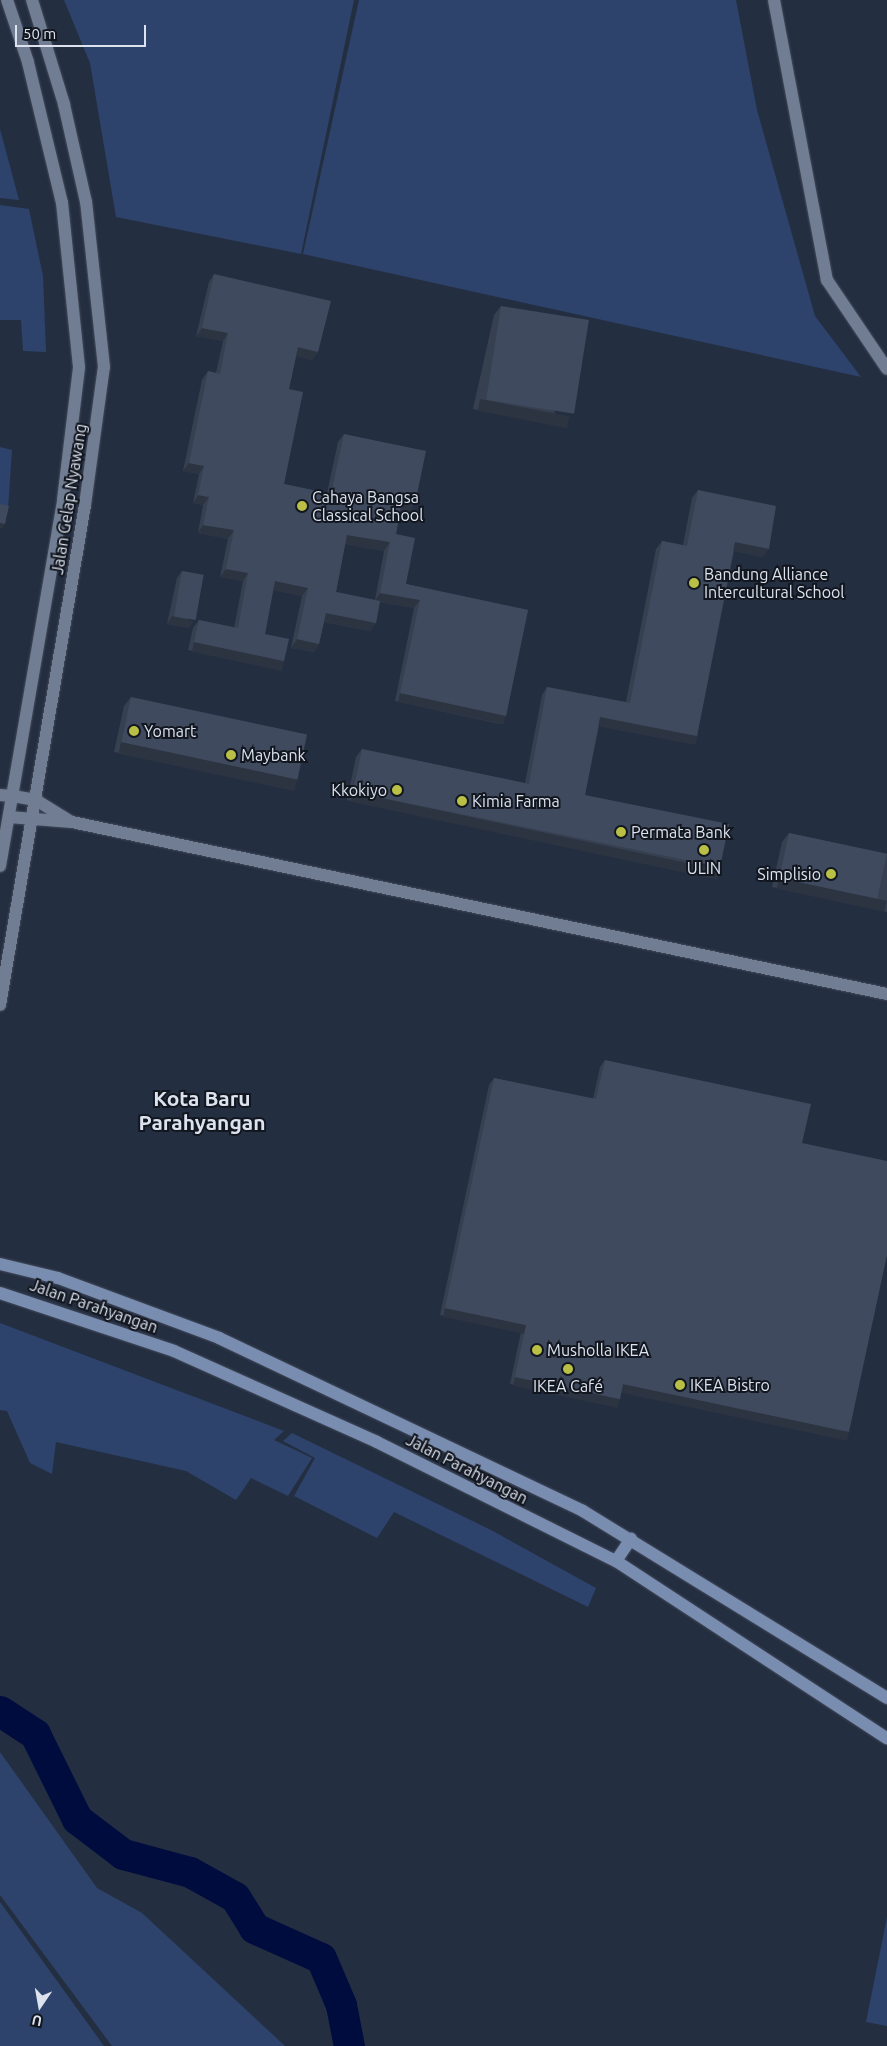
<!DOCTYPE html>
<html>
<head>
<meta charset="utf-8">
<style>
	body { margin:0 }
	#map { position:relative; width:887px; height:2046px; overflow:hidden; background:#242e41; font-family:Ubuntu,sans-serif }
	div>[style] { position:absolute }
	.green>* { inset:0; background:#2d436c }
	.river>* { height:31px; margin:-15.5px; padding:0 15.5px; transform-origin:15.5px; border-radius:15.5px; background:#000c3e }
	.roads { filter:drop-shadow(0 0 1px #434b5b) drop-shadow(0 0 1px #434b5b) }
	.minor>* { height:12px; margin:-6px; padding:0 6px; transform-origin:6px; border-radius:6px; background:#707d93 }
	.tertiary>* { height:12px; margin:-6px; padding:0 6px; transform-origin:6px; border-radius:6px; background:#707d93 }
	.secondary>* { height:12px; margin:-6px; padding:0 6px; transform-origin:6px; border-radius:6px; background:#798db0 }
	.wall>* { inset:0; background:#364051 }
	.shaded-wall>* { inset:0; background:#2c3442; transform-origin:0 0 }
	.building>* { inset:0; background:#3f4a5e; transform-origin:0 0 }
	.dots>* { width:14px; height:14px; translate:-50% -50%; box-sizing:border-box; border:2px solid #12161f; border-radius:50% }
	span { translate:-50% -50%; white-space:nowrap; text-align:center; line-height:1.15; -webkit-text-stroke:4px #12161f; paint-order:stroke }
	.poi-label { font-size:16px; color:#dce3ef }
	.left { translate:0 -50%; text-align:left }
	.right { translate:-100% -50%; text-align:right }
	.street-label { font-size:16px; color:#dce3ef }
	.district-label { font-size:21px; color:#dce3ef; font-weight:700 }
	.north { position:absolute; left:15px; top:1981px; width:50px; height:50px; -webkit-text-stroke:4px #12161f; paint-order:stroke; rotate:192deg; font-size:14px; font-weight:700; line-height:20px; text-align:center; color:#dce3ef }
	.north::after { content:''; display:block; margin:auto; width:18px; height:22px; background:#dce3ef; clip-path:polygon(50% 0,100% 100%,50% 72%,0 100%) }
	.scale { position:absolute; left:15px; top:25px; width:131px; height:22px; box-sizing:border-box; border:2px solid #dce3ef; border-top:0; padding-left:6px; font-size:15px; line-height:18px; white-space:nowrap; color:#dce3ef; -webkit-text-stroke:4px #12161f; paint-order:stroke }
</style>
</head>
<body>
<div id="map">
	<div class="green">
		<i style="clip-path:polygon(64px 0,354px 0,301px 254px,116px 217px,90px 63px)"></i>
		<i style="clip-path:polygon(359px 0,736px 0,757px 110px,815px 316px,861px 377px,303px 254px)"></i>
		<i style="clip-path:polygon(0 129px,19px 200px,0 198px)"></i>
		<i style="clip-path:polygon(0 205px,29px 209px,43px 276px,46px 352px,23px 351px,21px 320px,0 320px)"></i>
		<i style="clip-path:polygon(0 447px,12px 450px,8px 509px,0 507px)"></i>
		<i style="clip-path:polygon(0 1323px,284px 1431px,274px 1440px,312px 1458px,288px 1496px,251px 1478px,236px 1500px,186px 1471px,56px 1442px,52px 1474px,30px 1463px,7px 1411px,0 1410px)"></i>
		<i style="clip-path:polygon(292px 1433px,491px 1530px,596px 1588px,588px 1607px,394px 1512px,377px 1538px,294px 1496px,315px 1458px,283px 1441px)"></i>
		<i style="clip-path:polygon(0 1752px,97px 1888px,142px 1913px,285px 2046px,112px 2046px,0 1895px)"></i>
		<i style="clip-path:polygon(0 1902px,104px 2046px,0 2046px)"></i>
		<i style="clip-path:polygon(887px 1917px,887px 2026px,866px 2022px)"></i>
	</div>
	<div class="river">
		<i style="left:0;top:1711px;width:42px;rotate:33.3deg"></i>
		<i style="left:35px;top:1734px;width:95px;rotate:63.7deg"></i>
		<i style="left:77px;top:1819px;width:58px;rotate:37.3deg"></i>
		<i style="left:123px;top:1854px;width:69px;rotate:15deg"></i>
		<i style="left:190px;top:1872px;width:51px;rotate:29.1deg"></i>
		<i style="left:235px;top:1897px;width:36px;rotate:58deg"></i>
		<i style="left:254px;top:1928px;width:73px;rotate:24.1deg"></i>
		<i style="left:321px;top:1958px;width:51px;rotate:66.9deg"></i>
		<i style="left:341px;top:2005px;width:42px;rotate:79deg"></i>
	</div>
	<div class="roads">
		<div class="minor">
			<i style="left:0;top:795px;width:13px;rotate:4deg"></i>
		</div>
		<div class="tertiary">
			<i style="left:774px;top:0;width:285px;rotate:79.3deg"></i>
			<i style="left:827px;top:280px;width:107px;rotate:56deg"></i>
			<i style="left:13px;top:796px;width:23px;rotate:10deg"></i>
			<i style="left:36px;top:800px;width:40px;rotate:32deg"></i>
			<i style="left:9px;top:817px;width:63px;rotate:4.5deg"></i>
			<i style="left:72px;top:822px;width:833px;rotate:11.92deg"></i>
			<i style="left:0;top:866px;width:371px;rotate:-80.2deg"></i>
			<i style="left:63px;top:500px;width:134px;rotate:-83.1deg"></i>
			<i style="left:79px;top:367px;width:165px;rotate:-95.9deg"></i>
			<i style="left:62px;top:203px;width:145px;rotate:-103.6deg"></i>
			<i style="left:28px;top:62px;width:65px;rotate:-108.7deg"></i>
			<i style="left:0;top:1005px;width:507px;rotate:-80.35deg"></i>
			<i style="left:85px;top:505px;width:139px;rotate:-82.2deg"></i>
			<i style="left:104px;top:367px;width:166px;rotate:-96.2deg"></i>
			<i style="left:86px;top:202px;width:100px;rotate:-102.7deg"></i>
			<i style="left:64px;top:104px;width:109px;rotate:-107.1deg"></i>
		</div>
		<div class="secondary">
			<i style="left:0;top:1264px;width:60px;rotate:13.6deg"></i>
			<i style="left:58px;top:1278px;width:172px;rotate:20.4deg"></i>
			<i style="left:219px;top:1338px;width:403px;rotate:25.4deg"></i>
			<i style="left:583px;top:1511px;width:357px;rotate:31.6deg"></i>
			<i style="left:0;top:1293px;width:183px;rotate:18.4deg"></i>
			<i style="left:174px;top:1351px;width:222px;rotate:24.1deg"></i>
			<i style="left:377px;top:1442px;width:267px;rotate:26.5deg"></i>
			<i style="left:616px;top:1561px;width:324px;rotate:33.2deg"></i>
			<i style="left:616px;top:1561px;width:27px;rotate:-56deg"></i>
		</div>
	</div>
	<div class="wall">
		<i style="clip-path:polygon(evenodd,214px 274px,318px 352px,312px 360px,296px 356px,289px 389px,284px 484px,327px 493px,338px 442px,344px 434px,409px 512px,400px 510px,396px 534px,406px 584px,528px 610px,506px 716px,500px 724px,395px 701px,414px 608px,380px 602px,376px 623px,370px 631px,324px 622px,319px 644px,314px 652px,291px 648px,302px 596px,273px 590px,265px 634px,284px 661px,279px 669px,188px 650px,193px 628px,199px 620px,234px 628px,243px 581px,220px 577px,228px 539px,198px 533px,203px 505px,193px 503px,199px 474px,183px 471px,202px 380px,208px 371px,216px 373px,223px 341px,196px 336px,209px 282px,214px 274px,345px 544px,384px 551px,375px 600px,336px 592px,345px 544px)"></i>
		<i style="clip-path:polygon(501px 306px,562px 426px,473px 409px,494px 315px)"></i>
		<i style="clip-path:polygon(698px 490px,763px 557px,734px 551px,697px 736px,692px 744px,599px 726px,585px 795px,714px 875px,347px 800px,356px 757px,362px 749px,525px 783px,542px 695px,547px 687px,626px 702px,656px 549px,662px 541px,683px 545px,692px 498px)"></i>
		<i style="clip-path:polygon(182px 571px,189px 628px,167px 624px,177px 578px)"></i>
		<i style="clip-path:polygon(131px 697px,297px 780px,290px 789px,114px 752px,124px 706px)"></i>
		<i style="clip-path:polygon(789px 833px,887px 854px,887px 912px,772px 887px,782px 842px)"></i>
		<i style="clip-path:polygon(605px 1060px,802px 1143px,844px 1439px,621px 1392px,620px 1399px,615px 1406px,510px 1384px,521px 1332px,440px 1315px,489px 1085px,494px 1078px,593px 1099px,600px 1067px)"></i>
	</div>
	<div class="shaded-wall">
		<i style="clip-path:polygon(202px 328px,228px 333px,223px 341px,196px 336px)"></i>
		<i style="clip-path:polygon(298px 347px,318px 352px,312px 360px,292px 356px)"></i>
		<i style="left:480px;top:399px;width:91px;height:12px;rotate:11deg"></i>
		<i style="clip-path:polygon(189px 463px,204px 466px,199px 474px,183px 471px)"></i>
		<i style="clip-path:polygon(198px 495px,209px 497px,203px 505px,193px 503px)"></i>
		<i style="clip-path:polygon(402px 501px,415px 504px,409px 512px,396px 509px)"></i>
		<i style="clip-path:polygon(0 523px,5px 524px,2px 529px,0 528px)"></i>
		<i style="clip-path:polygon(203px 525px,234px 530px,228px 539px,198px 533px)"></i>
		<i style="clip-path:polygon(347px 535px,390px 542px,384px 551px,341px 543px)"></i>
		<i style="clip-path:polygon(735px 542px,769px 549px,763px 557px,730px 550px)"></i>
		<i style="clip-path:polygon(226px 569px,248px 573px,243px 581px,220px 577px)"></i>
		<i style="clip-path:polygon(275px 581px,308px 588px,302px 596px,269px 589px)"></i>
		<i style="clip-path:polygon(380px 593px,420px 600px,414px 608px,375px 601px)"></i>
		<i style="clip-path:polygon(326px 613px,376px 623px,370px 631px,320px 621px)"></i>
		<i style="clip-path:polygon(172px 616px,194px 621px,189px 628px,167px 624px)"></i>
		<i style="clip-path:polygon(297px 639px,319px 644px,314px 652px,291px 648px)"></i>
		<i style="left:194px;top:642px;width:92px;height:10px;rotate:12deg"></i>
		<i style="left:400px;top:693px;width:108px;height:9px;rotate:12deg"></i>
		<i style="left:600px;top:717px;width:99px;height:9px;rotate:11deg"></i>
		<i style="left:121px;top:742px;width:180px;height:12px;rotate:12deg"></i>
		<i style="left:353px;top:792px;width:375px;height:10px;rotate:12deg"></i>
		<i style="left:779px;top:878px;width:110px;height:11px;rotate:12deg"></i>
		<i style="left:445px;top:1308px;width:83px;height:9px;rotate:12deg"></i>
		<i style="left:515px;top:1377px;width:107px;height:9px;rotate:12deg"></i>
		<i style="left:623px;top:1384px;width:231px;height:9px;rotate:12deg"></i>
	</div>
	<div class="building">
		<i style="clip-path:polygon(214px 274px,331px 301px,318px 352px,298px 347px,289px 389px,303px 392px,284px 484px,331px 494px,344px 434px,426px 451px,415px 504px,402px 501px,396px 534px,415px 538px,406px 584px,528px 610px,506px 716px,400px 693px,420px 600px,380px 593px,390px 542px,347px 535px,336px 592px,380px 601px,376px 623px,326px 613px,319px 644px,297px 639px,308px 588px,275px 581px,265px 634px,289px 639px,284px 661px,194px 642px,199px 620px,238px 628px,248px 573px,226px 569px,234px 530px,203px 525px,209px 497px,198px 495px,204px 466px,189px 463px,208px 371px,220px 374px,228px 333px,202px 328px)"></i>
		<i style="left:501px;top:306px;width:89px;height:95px;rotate:9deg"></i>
		<i style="clip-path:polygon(698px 490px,776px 506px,769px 549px,735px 542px,697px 736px,600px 717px,585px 795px,729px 824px,720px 867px,353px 792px,362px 749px,529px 784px,547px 687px,630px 703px,662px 541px,687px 546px)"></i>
		<i style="clip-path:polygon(0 504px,9px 506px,5px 524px,0 523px)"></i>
		<i style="left:182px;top:571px;width:22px;height:46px;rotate:10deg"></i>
		<i style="left:131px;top:697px;width:180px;height:46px;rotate:12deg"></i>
		<i style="left:789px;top:833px;width:100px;height:46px;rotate:12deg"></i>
		<i style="clip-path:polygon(605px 1060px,811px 1104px,802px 1143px,887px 1161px,887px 1255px,849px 1432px,623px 1384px,620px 1399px,515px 1377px,526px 1325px,445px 1308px,494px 1078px,596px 1099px)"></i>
	</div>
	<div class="dots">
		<i style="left:302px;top:506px;background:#bac045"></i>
		<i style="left:694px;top:583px;background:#bac045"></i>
		<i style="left:134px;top:731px;background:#bac045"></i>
		<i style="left:231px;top:755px;background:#bac045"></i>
		<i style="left:397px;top:790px;background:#bac045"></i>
		<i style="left:462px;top:801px;background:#bac045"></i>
		<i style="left:621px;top:832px;background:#bac045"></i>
		<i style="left:704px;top:850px;background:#bac045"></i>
		<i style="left:831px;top:874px;background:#bac045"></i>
		<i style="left:537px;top:1350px;background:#bac045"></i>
		<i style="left:568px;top:1369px;background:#bac045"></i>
		<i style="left:680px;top:1385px;background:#bac045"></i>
	</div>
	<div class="poi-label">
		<span class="left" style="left:312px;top:506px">Cahaya Bangsa<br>Classical School</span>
		<span class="left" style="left:704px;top:583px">Bandung Alliance<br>Intercultural School</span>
		<span class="left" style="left:144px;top:731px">Yomart</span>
		<span class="left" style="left:241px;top:755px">Maybank</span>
		<span class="right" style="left:387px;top:790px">Kkokiyo</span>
		<span class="left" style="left:472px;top:801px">Kimia Farma</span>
		<span class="left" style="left:631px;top:832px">Permata Bank</span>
		<span style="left:704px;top:868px">ULIN</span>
		<span class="right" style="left:821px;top:874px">Simplisio</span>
		<span class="left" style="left:547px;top:1350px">Musholla IKEA</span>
		<span class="left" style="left:690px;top:1385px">IKEA Bistro</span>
		<span style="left:568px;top:1386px">IKEA Café</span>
	</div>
	<div class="street-label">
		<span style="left:69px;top:499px;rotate:-81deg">Jalan Gelap Nyawang</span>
		<span style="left:94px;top:1306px;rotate:19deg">Jalan Parahyangan</span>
		<span style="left:467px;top:1469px;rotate:27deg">Jalan Parahyangan</span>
	</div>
	<div class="district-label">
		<span style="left:202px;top:1110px">Kota Baru<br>Parahyangan</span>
	</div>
	<div class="north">U</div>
	<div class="scale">50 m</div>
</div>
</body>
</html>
